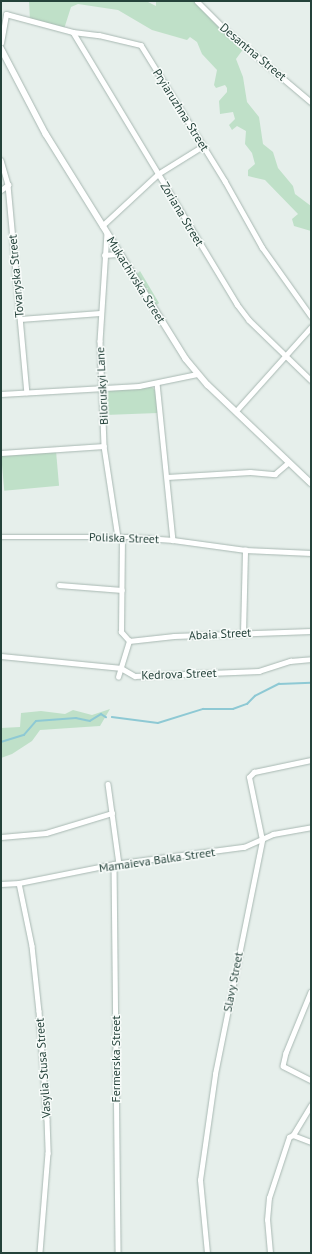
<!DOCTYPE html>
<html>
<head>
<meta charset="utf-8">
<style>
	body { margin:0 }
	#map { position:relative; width:312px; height:1254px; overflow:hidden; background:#e6efeb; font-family:"PT Sans",sans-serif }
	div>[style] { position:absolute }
	.green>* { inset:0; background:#bfe0c8; transform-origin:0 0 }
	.stream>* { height:1.5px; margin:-0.75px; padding:0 0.75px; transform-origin:0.75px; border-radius:0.75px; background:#8ec9d4 }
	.roads { filter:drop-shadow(0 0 1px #a8b8b2) drop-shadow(0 0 1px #a8b8b2) }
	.minor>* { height:4.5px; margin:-2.25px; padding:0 2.25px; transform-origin:2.25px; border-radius:2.25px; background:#fff }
	.tertiary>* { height:5.5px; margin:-2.75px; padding:0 2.75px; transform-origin:2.75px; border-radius:2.75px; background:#fff }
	span { translate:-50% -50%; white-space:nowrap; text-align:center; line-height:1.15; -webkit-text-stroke:3px #f7fbf9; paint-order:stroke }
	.street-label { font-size:12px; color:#24423a }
	.frame { position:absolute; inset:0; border:2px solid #24423a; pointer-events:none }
</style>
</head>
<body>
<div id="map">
	<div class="green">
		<i style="clip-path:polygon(29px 1px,146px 1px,156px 6px,156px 1px,194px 1px,244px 48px,236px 59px,243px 77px,247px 102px,259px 117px,263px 144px,273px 152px,278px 168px,293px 186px,295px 194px,311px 206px,311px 231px,294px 226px,292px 219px,298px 214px,265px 180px,248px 176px,248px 170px,255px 164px,252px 153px,245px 144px,246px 131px,237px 126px,232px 130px,229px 125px,235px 119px,233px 112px,220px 114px,219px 101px,227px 92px,227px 88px,225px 85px,216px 88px,214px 85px,217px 70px,202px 54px,197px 42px,190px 37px,187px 40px,152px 30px,118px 10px,78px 4px,71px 7px,64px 29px,30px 20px)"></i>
		<i style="clip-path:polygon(140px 271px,159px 303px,158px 304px,155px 305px,147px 292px,148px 288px,144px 288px,136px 275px)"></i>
		<i style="clip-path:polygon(152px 387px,156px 391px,158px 413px,105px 415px,105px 390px)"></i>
		<i style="left:56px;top:451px;width:35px;height:55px;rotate:85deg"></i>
		<i style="clip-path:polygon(110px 709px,100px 726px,40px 730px,32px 741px,12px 754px,1px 758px,1px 728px,20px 727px,21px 713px,41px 711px,65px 714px,73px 710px,92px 715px)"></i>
	</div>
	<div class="stream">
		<i style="left:112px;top:717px;width:46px;rotate:7.4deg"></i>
		<i style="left:158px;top:723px;width:47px;rotate:-17.3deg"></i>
		<i style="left:203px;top:709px;width:30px"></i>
		<i style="left:233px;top:709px;width:15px;rotate:-20deg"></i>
		<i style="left:247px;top:704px;width:11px;rotate:-45deg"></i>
		<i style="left:255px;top:696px;width:27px;rotate:-27deg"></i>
		<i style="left:279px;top:684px;width:32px;rotate:-2deg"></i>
		<i style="left:1px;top:742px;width:24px;rotate:-17deg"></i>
		<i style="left:24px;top:735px;width:18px;rotate:-49deg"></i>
		<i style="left:36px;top:721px;width:40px;rotate:-4.3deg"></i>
		<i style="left:76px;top:718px;width:14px;rotate:12deg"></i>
		<i style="left:90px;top:721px;width:13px;rotate:-32deg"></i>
		<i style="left:101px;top:714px;width:6px;rotate:31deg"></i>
	</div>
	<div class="roads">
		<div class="minor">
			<i style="left:197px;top:1px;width:44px;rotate:45deg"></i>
			<i style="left:228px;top:32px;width:109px;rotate:40.1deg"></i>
			<i style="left:73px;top:32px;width:318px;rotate:58.9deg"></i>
			<i style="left:237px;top:304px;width:20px;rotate:53deg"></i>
			<i style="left:249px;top:320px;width:86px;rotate:44.1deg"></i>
			<i style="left:1px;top:43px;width:29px;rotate:-80deg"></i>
			<i style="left:6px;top:14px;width:69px;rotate:15deg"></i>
			<i style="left:73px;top:32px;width:26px;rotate:7deg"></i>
			<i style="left:99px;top:35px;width:43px;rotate:13.4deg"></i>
			<i style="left:141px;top:45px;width:160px;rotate:58.3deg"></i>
			<i style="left:225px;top:181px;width:76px;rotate:60.7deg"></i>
			<i style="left:262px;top:247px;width:85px;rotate:54.6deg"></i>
			<i style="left:1px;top:160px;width:26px;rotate:74deg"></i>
			<i style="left:8px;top:185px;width:208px;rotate:84.8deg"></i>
			<i style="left:1px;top:190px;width:9px;rotate:-36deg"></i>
			<i style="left:102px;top:226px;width:76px;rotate:-42.9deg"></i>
			<i style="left:158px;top:174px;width:53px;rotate:-31.9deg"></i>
			<i style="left:107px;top:233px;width:108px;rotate:93.7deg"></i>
			<i style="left:100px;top:341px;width:105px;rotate:87.8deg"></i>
			<i style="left:104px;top:446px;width:93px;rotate:81.3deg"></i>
			<i style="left:104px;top:255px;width:16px;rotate:-4deg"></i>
			<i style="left:20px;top:319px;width:80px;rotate:-4.3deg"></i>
			<i style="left:157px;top:383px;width:158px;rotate:84.2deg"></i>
			<i style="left:1px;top:394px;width:138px;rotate:-3.3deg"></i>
			<i style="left:139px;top:386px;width:59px;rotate:-11.7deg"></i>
			<i style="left:236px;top:411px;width:113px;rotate:-48.2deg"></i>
			<i style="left:1px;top:453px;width:103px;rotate:-3.9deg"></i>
			<i style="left:167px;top:477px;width:83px;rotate:-3.4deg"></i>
			<i style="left:250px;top:472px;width:25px;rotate:5deg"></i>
			<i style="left:275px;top:474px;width:18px;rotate:-41deg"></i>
			<i style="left:1px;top:537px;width:130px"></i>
			<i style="left:131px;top:537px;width:42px;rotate:4.1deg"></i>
			<i style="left:173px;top:540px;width:73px;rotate:7.9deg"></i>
			<i style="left:245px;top:550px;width:66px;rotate:2.6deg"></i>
			<i style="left:59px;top:585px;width:63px;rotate:4.5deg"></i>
			<i style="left:243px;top:633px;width:83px;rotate:-88.6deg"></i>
			<i style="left:129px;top:641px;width:45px;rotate:-6.3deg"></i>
			<i style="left:174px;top:636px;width:137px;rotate:-2.1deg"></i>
			<i style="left:1px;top:656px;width:121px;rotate:5.7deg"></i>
			<i style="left:121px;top:668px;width:16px;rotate:30deg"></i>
			<i style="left:135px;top:676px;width:124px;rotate:-2.3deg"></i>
			<i style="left:259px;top:671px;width:33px;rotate:-18deg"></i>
			<i style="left:290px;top:661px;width:21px;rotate:-5deg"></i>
			<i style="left:118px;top:677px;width:38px;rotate:-73deg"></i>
			<i style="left:129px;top:641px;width:12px;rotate:-132deg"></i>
			<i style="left:121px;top:632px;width:93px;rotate:-89.4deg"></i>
			<i style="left:108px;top:784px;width:81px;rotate:82.2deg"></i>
			<i style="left:1px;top:837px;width:45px;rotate:-5.1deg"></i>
			<i style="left:46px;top:833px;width:69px;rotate:-16.9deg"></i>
			<i style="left:114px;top:864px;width:389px;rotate:89.4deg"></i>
			<i style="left:19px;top:883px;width:64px;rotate:78.3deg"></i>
			<i style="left:32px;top:946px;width:65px;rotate:83.9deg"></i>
			<i style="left:39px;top:1011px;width:108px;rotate:85.8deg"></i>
			<i style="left:47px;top:1119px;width:34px;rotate:88deg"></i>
			<i style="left:48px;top:1153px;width:100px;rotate:94.6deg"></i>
			<i style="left:1px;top:884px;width:18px;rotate:-3deg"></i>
			<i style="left:19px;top:883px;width:97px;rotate:-11.3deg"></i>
			<i style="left:114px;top:864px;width:131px;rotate:-7.5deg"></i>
			<i style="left:244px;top:847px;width:32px;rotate:-24deg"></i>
			<i style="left:273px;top:834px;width:39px;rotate:-10deg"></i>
			<i style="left:311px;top:992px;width:66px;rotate:112.3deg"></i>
			<i style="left:286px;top:1053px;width:13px;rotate:103deg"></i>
			<i style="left:283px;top:1066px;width:31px;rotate:27deg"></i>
			<i style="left:293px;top:1135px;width:35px;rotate:-59deg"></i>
			<i style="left:207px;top:1253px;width:73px;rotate:-95.5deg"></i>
			<i style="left:200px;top:1180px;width:107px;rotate:-81.9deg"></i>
			<i style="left:215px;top:1074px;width:239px;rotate:-78.6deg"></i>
			<i style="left:262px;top:840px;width:64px;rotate:-101.7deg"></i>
			<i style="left:249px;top:777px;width:7px;rotate:-45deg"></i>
			<i style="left:254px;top:772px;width:58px;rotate:-11.9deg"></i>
			<i style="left:270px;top:1253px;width:33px;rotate:-95deg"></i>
			<i style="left:267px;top:1220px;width:22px;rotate:-85deg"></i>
			<i style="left:269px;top:1198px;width:64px;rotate:-71.8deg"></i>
			<i style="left:289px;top:1137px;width:4px;rotate:-27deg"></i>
			<i style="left:293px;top:1135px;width:19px;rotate:21deg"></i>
		</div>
		<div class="tertiary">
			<i style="left:1px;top:48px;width:97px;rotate:62.4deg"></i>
			<i style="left:46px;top:134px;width:265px;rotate:58.1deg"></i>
			<i style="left:186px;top:359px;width:34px;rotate:50deg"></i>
			<i style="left:208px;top:385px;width:142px;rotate:43.6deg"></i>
		</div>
	</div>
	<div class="street-label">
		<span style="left:253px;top:52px;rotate:40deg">Desantna Street</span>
		<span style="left:181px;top:110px;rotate:58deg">Pryiaruzhna Street</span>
		<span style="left:182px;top:214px;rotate:59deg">Zoriana Street</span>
		<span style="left:16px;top:276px;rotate:-95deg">Tovaryska Street</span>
		<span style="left:136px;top:280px;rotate:58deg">Mukachivska Street</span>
		<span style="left:102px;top:386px;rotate:-93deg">Biloruskyi Lane</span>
		<span style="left:124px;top:538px;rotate:2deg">Poliska Street</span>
		<span style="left:220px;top:634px;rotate:-3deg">Abaia Street</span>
		<span style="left:179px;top:674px;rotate:-2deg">Kedrova Street</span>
		<span style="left:157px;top:860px;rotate:-8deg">Mamaieva Balka Street</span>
		<span style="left:233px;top:982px;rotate:-79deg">Slavy Street</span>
		<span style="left:116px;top:1059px;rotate:-90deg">Fermerska Street</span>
		<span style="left:43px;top:1068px;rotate:-94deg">Vasylia Stusa Street</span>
	</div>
	<div class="frame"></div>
</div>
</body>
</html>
